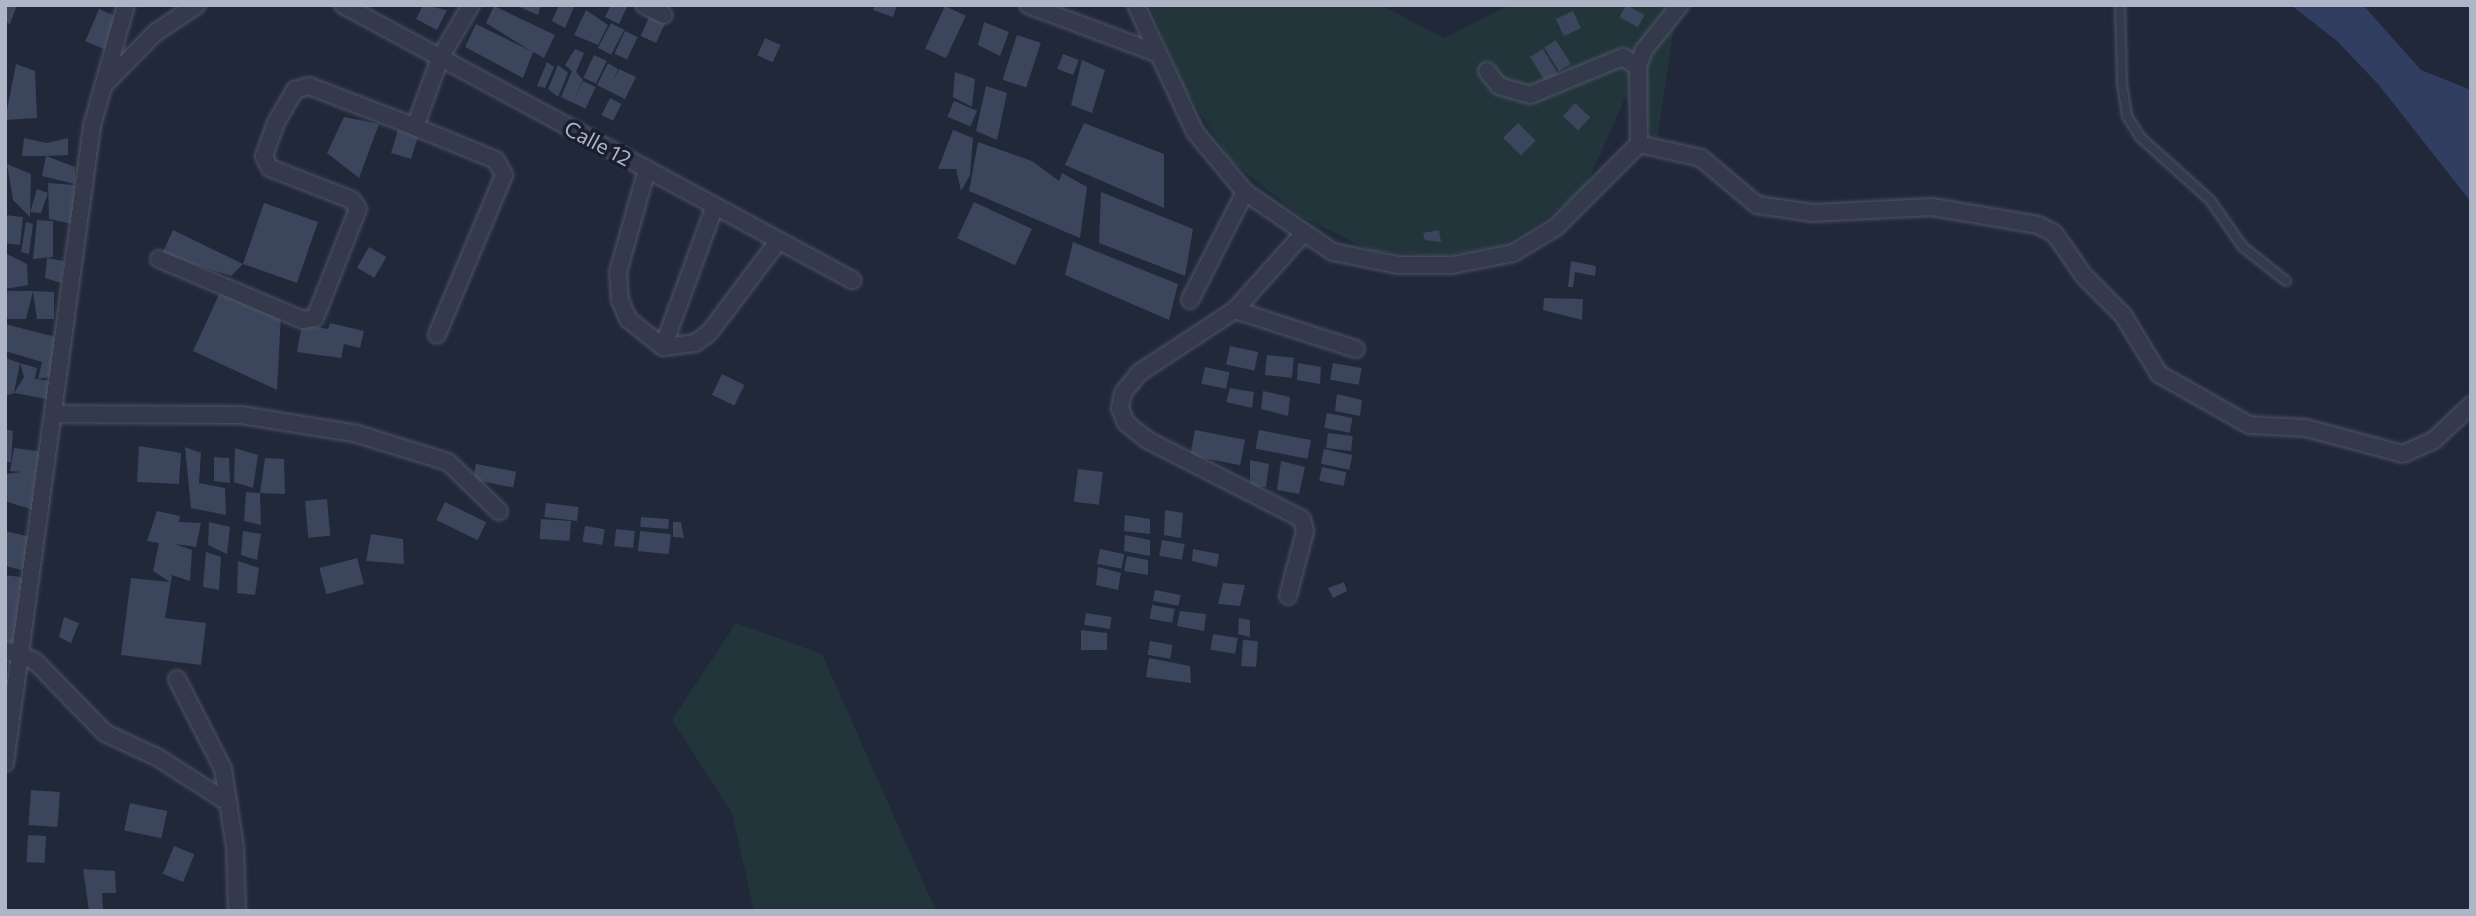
<!DOCTYPE html>
<html>
<head>
<meta charset="utf-8">
<style>
	body { margin:0 }
	#map { position:relative; width:2476px; height:916px; overflow:hidden; background:#20283a; font-family:Commissioner,sans-serif }
	div>[style] { position:absolute }
	.green>* { inset:0; background:#22353b }
	.water>* { inset:0; background:#313e61 }
	.building>* { inset:0; background:#3b455b; transform-origin:0 0 }
	.roads { filter:drop-shadow(0 0 2px #4e5565) drop-shadow(0 0 2px #4e5565) }
	.service>* { height:8px; margin:-4px; padding:0 4px; transform-origin:4px; border-radius:4px; background:#343a4b }
	.minor>* { height:16px; margin:-8px; padding:0 8px; transform-origin:8px; border-radius:8px; background:#343a4b }
	span { translate:-50% -50%; white-space:nowrap; text-align:center; line-height:1.15; -webkit-text-stroke:7px #191f2f; paint-order:stroke }
	.street-label { font-size:21px; color:#aeb5c7 }
	.frame { position:absolute; inset:0; border:7px solid #aeb5c7; pointer-events:none }
</style>
</head>
<body>
<div id="map">
	<div class="green">
		<i style="clip-path:polygon(1150px 5px,1381px 5px,1444px 38px,1509px 5px,1668px 5px,1675px 20px,1657px 140px,1626px 96px,1586px 186px,1543px 221px,1502px 245px,1440px 256px,1372px 251px,1300px 216px,1230px 160px,1182px 84px)"></i>
		<i style="clip-path:polygon(736px 623px,822px 654px,936px 911px,754px 911px,732px 813px,672px 720px)"></i>
	</div>
	<div class="water">
		<i style="clip-path:polygon(2291px 5px,2363px 5px,2421px 70px,2471px 90px,2471px 202px,2378px 84px,2337px 41px)"></i>
	</div>
	<div class="building">
		<i style="clip-path:polygon(5px 5px,17px 5px,10px 24px,5px 22px)"></i>
		<i style="clip-path:polygon(423px 5px,447px 10px,437px 30px,416px 19px)"></i>
		<i style="clip-path:polygon(515px 5px,541px 5px,538px 15px)"></i>
		<i style="clip-path:polygon(559px 5px,574px 7px,565px 28px,552px 21px)"></i>
		<i style="clip-path:polygon(611px 5px,628px 5px,619px 24px,605px 17px)"></i>
		<i style="clip-path:polygon(875px 5px,897px 5px,893px 17px,873px 10px)"></i>
		<i style="left:1626px;top:5px;width:21px;height:14px;rotate:28deg"></i>
		<i style="clip-path:polygon(494px 6px,555px 35px,544px 58px,533px 52px,523px 78px,465px 47px,476px 24px,531px 51px,486px 23px)"></i>
		<i style="left:945px;top:6px;width:23px;height:47px;rotate:25deg"></i>
		<i style="left:99px;top:9px;width:21px;height:35px;rotate:23deg"></i>
		<i style="clip-path:polygon(586px 10px,608px 25px,598px 45px,574px 35px)"></i>
		<i style="left:1573px;top:11px;width:19px;height:19px;rotate:65deg"></i>
		<i style="left:650px;top:15px;width:17px;height:23px;rotate:24deg"></i>
		<i style="clip-path:polygon(984px 22px,1009px 32px,1000px 56px,978px 45px)"></i>
		<i style="left:611px;top:23px;width:15px;height:28px;rotate:28deg"></i>
		<i style="left:625px;top:31px;width:14px;height:25px;rotate:25deg"></i>
		<i style="left:1017px;top:35px;width:25px;height:47px;rotate:18deg"></i>
		<i style="left:765px;top:38px;width:17px;height:19px;rotate:24deg"></i>
		<i style="left:1556px;top:40px;width:28px;height:14px;rotate:58deg"></i>
		<i style="clip-path:polygon(575px 49px,584px 53px,576px 72px,583px 80px,573px 103px,561px 97px,572px 71px,565px 65px)"></i>
		<i style="left:1543px;top:49px;width:29px;height:15px;rotate:59deg"></i>
		<i style="left:1063px;top:54px;width:17px;height:16px;rotate:21deg"></i>
		<i style="left:594px;top:55px;width:14px;height:25px;rotate:25deg"></i>
		<i style="clip-path:polygon(1082px 60px,1105px 70px,1092px 113px,1071px 105px)"></i>
		<i style="clip-path:polygon(547px 62px,554px 67px,545px 88px,537px 86px)"></i>
		<i style="clip-path:polygon(608px 63px,618px 69px,613px 81px,619px 69px,636px 77px,625px 99px,597px 85px)"></i>
		<i style="clip-path:polygon(16px 64px,35px 71px,37px 118px,5px 120px)"></i>
		<i style="clip-path:polygon(558px 65px,568px 73px,558px 97px,548px 89px)"></i>
		<i style="clip-path:polygon(955px 72px,975px 79px,972px 107px,953px 97px)"></i>
		<i style="left:583px;top:81px;width:14px;height:24px;rotate:25deg"></i>
		<i style="clip-path:polygon(986px 86px,1007px 93px,997px 140px,976px 131px)"></i>
		<i style="left:610px;top:98px;width:13px;height:19px;rotate:27deg"></i>
		<i style="left:954px;top:101px;width:25px;height:17px;rotate:23deg"></i>
		<i style="left:1575px;top:103px;width:21px;height:18px;rotate:43deg"></i>
		<i style="clip-path:polygon(344px 117px,379px 124px,359px 178px,327px 153px)"></i>
		<i style="clip-path:polygon(1084px 123px,1164px 154px,1164px 208px,1065px 165px)"></i>
		<i style="left:1518px;top:123px;width:25px;height:21px;rotate:45deg"></i>
		<i style="left:398px;top:130px;width:21px;height:24px;rotate:17deg"></i>
		<i style="clip-path:polygon(953px 130px,973px 138px,970px 175px,961px 191px,956px 169px,938px 169px)"></i>
		<i style="clip-path:polygon(24px 138px,47px 143px,68px 138px,68px 155px,46px 156px,75px 167px,75px 184px,42px 176px,46px 156px,22px 156px)"></i>
		<i style="clip-path:polygon(978px 142px,1032px 161px,1059px 181px,1062px 173px,1087px 187px,1080px 238px,969px 191px)"></i>
		<i style="clip-path:polygon(7px 164px,31px 174px,30px 212px,37px 189px,48px 193px,41px 213px,30px 212px,30px 217px,13px 200px)"></i>
		<i style="clip-path:polygon(48px 183px,75px 185px,72px 224px,49px 219px)"></i>
		<i style="clip-path:polygon(1101px 192px,1193px 229px,1185px 276px,1099px 243px)"></i>
		<i style="left:974px;top:202px;width:64px;height:40px;rotate:25deg"></i>
		<i style="clip-path:polygon(264px 203px,318px 222px,297px 283px,243px 264px,231px 276px,162px 254px,173px 230px,243px 264px)"></i>
		<i style="clip-path:polygon(5px 215px,23px 217px,20px 245px,5px 243px)"></i>
		<i style="clip-path:polygon(37px 220px,53px 221px,53px 257px,33px 259px)"></i>
		<i style="clip-path:polygon(26px 222px,33px 224px,29px 254px,21px 252px)"></i>
		<i style="clip-path:polygon(1439px 230px,1441px 242px,1425px 240px,1423px 233px)"></i>
		<i style="clip-path:polygon(1073px 242px,1178px 284px,1169px 320px,1065px 275px)"></i>
		<i style="left:369px;top:247px;width:20px;height:24px;rotate:30deg"></i>
		<i style="clip-path:polygon(5px 253px,27px 264px,28px 285px,5px 289px)"></i>
		<i style="clip-path:polygon(47px 258px,64px 261px,61px 283px,45px 278px)"></i>
		<i style="clip-path:polygon(1571px 261px,1596px 266px,1595px 276px,1575px 272px,1573px 287px,1568px 287px)"></i>
		<i style="clip-path:polygon(222px 288px,281px 315px,277px 390px,193px 351px)"></i>
		<i style="clip-path:polygon(5px 291px,33px 291px,26px 319px,5px 319px)"></i>
		<i style="clip-path:polygon(33px 291px,54px 292px,54px 319px,37px 319px)"></i>
		<i style="clip-path:polygon(1544px 298px,1583px 299px,1582px 320px,1543px 310px)"></i>
		<i style="clip-path:polygon(330px 323px,364px 331px,360px 348px,344px 344px,341px 358px,297px 352px,302px 324px,328px 329px)"></i>
		<i style="clip-path:polygon(5px 324px,60px 338px,53px 376px,38px 379px,42px 362px,5px 351px)"></i>
		<i style="left:1230px;top:346px;width:29px;height:19px;rotate:12deg"></i>
		<i style="left:1267px;top:355px;width:27px;height:20px;rotate:6deg"></i>
		<i style="clip-path:polygon(5px 358px,20px 363px,14px 393px,5px 396px)"></i>
		<i style="clip-path:polygon(20px 363px,37px 368px,35px 379px,53px 381px,52px 400px,14px 393px,24px 377px)"></i>
		<i style="clip-path:polygon(1298px 363px,1321px 367px,1320px 384px,1297px 380px)"></i>
		<i style="left:1333px;top:363px;width:29px;height:17px;rotate:10deg"></i>
		<i style="left:1205px;top:367px;width:25px;height:17px;rotate:12deg"></i>
		<i style="left:722px;top:374px;width:25px;height:23px;rotate:26deg"></i>
		<i style="clip-path:polygon(1230px 388px,1254px 392px,1252px 408px,1226px 402px)"></i>
		<i style="clip-path:polygon(1263px 391px,1290px 397px,1288px 416px,1261px 409px)"></i>
		<i style="clip-path:polygon(1337px 394px,1362px 400px,1360px 416px,1335px 411px)"></i>
		<i style="left:1327px;top:413px;width:26px;height:15px;rotate:11deg"></i>
		<i style="clip-path:polygon(5px 429px,13px 431px,11px 462px,5px 462px)"></i>
		<i style="left:1195px;top:430px;width:51px;height:26px;rotate:11deg"></i>
		<i style="left:1259px;top:430px;width:53px;height:19px;rotate:11deg"></i>
		<i style="left:1328px;top:433px;width:25px;height:15px;rotate:7deg"></i>
		<i style="clip-path:polygon(139px 446px,181px 453px,179px 484px,137px 482px)"></i>
		<i style="clip-path:polygon(185px 447px,201px 453px,199px 483px,225px 488px,226px 515px,191px 508px)"></i>
		<i style="clip-path:polygon(14px 448px,45px 452px,36px 511px,5px 501px,5px 474px,21px 472px,10px 471px)"></i>
		<i style="clip-path:polygon(235px 448px,258px 455px,253px 488px,234px 482px)"></i>
		<i style="left:1324px;top:449px;width:29px;height:15px;rotate:12deg"></i>
		<i style="clip-path:polygon(214px 457px,229px 458px,230px 483px,214px 481px)"></i>
		<i style="clip-path:polygon(265px 458px,284px 459px,285px 494px,260px 493px,261px 525px,244px 521px,246px 492px,260px 493px)"></i>
		<i style="clip-path:polygon(1250px 460px,1269px 464px,1266px 487px,1250px 486px)"></i>
		<i style="clip-path:polygon(1281px 461px,1305px 467px,1299px 494px,1277px 490px)"></i>
		<i style="left:476px;top:464px;width:41px;height:16px;rotate:11deg"></i>
		<i style="left:1322px;top:467px;width:25px;height:14px;rotate:12deg"></i>
		<i style="left:1078px;top:469px;width:25px;height:33px;rotate:7deg"></i>
		<i style="left:327px;top:499px;width:37px;height:22px;rotate:85deg"></i>
		<i style="left:445px;top:502px;width:46px;height:20px;rotate:26deg"></i>
		<i style="left:546px;top:503px;width:33px;height:14px;rotate:7deg"></i>
		<i style="clip-path:polygon(1165px 510px,1183px 513px,1181px 538px,1164px 535px)"></i>
		<i style="clip-path:polygon(157px 511px,180px 516px,179px 522px,201px 523px,196px 547px,175px 544px,192px 550px,190px 581px,172px 575px,165px 618px,206px 623px,201px 665px,121px 655px,131px 578px,170px 582px,153px 571px,159px 543px,147px 541px)"></i>
		<i style="clip-path:polygon(1125px 515px,1150px 519px,1150px 534px,1124px 531px)"></i>
		<i style="left:641px;top:517px;width:28px;height:10px;rotate:4deg"></i>
		<i style="left:541px;top:519px;width:30px;height:20px;rotate:4deg"></i>
		<i style="clip-path:polygon(209px 522px,230px 527px,227px 554px,208px 545px)"></i>
		<i style="clip-path:polygon(673px 522px,681px 522px,684px 538px,673px 537px)"></i>
		<i style="left:585px;top:526px;width:20px;height:16px;rotate:9deg"></i>
		<i style="left:616px;top:529px;width:19px;height:17px;rotate:6deg"></i>
		<i style="clip-path:polygon(5px 531px,31px 537px,31px 572px,5px 566px)"></i>
		<i style="clip-path:polygon(243px 531px,261px 534px,257px 560px,241px 555px)"></i>
		<i style="left:640px;top:531px;width:31px;height:20px;rotate:6deg"></i>
		<i style="clip-path:polygon(371px 534px,403px 539px,404px 564px,366px 561px)"></i>
		<i style="clip-path:polygon(1125px 535px,1150px 540px,1150px 556px,1124px 551px)"></i>
		<i style="left:1162px;top:540px;width:23px;height:16px;rotate:10deg"></i>
		<i style="left:1100px;top:549px;width:25px;height:15px;rotate:12deg"></i>
		<i style="clip-path:polygon(1193px 549px,1219px 554px,1217px 567px,1192px 561px)"></i>
		<i style="clip-path:polygon(206px 552px,221px 557px,219px 590px,203px 587px)"></i>
		<i style="clip-path:polygon(1127px 556px,1148px 560px,1148px 575px,1124px 571px)"></i>
		<i style="left:357px;top:558px;width:27px;height:39px;rotate:75deg"></i>
		<i style="clip-path:polygon(238px 561px,259px 568px,255px 595px,237px 593px)"></i>
		<i style="clip-path:polygon(1098px 567px,1121px 573px,1118px 590px,1096px 585px)"></i>
		<i style="clip-path:polygon(5px 575px,28px 578px,17px 643px,5px 642px)"></i>
		<i style="clip-path:polygon(1344px 582px,1347px 591px,1333px 598px,1328px 588px)"></i>
		<i style="clip-path:polygon(1223px 583px,1245px 585px,1240px 606px,1218px 604px)"></i>
		<i style="left:1155px;top:590px;width:26px;height:11px;rotate:11deg"></i>
		<i style="left:1152px;top:605px;width:23px;height:14px;rotate:10deg"></i>
		<i style="clip-path:polygon(1180px 611px,1206px 614px,1204px 631px,1177px 626px)"></i>
		<i style="left:1086px;top:613px;width:26px;height:12px;rotate:9deg"></i>
		<i style="clip-path:polygon(64px 617px,79px 623px,71px 643px,59px 637px)"></i>
		<i style="clip-path:polygon(1239px 618px,1250px 620px,1250px 637px,1238px 634px)"></i>
		<i style="clip-path:polygon(1081px 630px,1107px 633px,1107px 650px,1081px 650px)"></i>
		<i style="left:1213px;top:634px;width:25px;height:16px;rotate:9deg"></i>
		<i style="left:1243px;top:640px;width:15px;height:26px;rotate:4deg"></i>
		<i style="left:1150px;top:641px;width:23px;height:14px;rotate:10deg"></i>
		<i style="clip-path:polygon(1149px 658px,1190px 666px,1191px 683px,1146px 677px)"></i>
		<i style="left:31px;top:790px;width:29px;height:35px;rotate:4deg"></i>
		<i style="left:130px;top:803px;width:38px;height:28px;rotate:12deg"></i>
		<i style="left:28px;top:835px;width:18px;height:27px;rotate:3deg"></i>
		<i style="left:174px;top:846px;width:22px;height:30px;rotate:22deg"></i>
		<i style="clip-path:polygon(83px 869px,115px 871px,116px 893px,102px 893px,103px 911px,89px 911px)"></i>
	</div>
	<div class="roads">
		<div class="service">
			<i style="left:2120px;top:5px;width:79px;rotate:88.5deg"></i>
			<i style="left:2122px;top:84px;width:32px;rotate:81deg"></i>
			<i style="left:2127px;top:116px;width:25px;rotate:58deg"></i>
			<i style="left:2140px;top:137px;width:94px;rotate:42deg"></i>
			<i style="left:2210px;top:200px;width:57px;rotate:54.9deg"></i>
			<i style="left:2243px;top:247px;width:55px;rotate:38.3deg"></i>
		</div>
		<div class="minor">
			<i style="left:343px;top:5px;width:579px;rotate:28.38deg"></i>
			<i style="left:644px;top:5px;width:22px;rotate:27deg"></i>
			<i style="left:1028px;top:5px;width:134px;rotate:20.5deg"></i>
			<i style="left:1136px;top:5px;width:140px;rotate:65.1deg"></i>
			<i style="left:1195px;top:132px;width:78px;rotate:50.2deg"></i>
			<i style="left:1245px;top:192px;width:107px;rotate:34.3deg"></i>
			<i style="left:1333px;top:252px;width:66px;rotate:11.3deg"></i>
			<i style="left:1398px;top:265px;width:54px"></i>
			<i style="left:1452px;top:265px;width:62px;rotate:-11.1deg"></i>
			<i style="left:1513px;top:253px;width:50px;rotate:-31.2deg"></i>
			<i style="left:1556px;top:227px;width:117px;rotate:-45deg"></i>
			<i style="left:1639px;top:144px;width:77px;rotate:-90.7deg"></i>
			<i style="left:1638px;top:67px;width:18px;rotate:-71deg"></i>
			<i style="left:1644px;top:50px;width:58px;rotate:-51.3deg"></i>
			<i style="left:1487px;top:71px;width:19px;rotate:51deg"></i>
			<i style="left:1499px;top:86px;width:32px;rotate:16deg"></i>
			<i style="left:1530px;top:95px;width:100px;rotate:-22.2deg"></i>
			<i style="left:1623px;top:57px;width:18px;rotate:34deg"></i>
			<i style="left:106px;top:83px;width:70px;rotate:-45.6deg"></i>
			<i style="left:155px;top:33px;width:50px;rotate:-33.7deg"></i>
			<i style="left:415px;top:127px;width:87px;rotate:22.2deg"></i>
			<i style="left:496px;top:160px;width:17px;rotate:62deg"></i>
			<i style="left:504px;top:175px;width:173px;rotate:112.8deg"></i>
			<i style="left:1639px;top:144px;width:64px;rotate:12.7deg"></i>
			<i style="left:1701px;top:158px;width:73px;rotate:40deg"></i>
			<i style="left:1757px;top:205px;width:57px;rotate:8.1deg"></i>
			<i style="left:1813px;top:213px;width:119px;rotate:-2.9deg"></i>
			<i style="left:1932px;top:207px;width:108px;rotate:9.6deg"></i>
			<i style="left:2038px;top:225px;width:18px;rotate:27deg"></i>
			<i style="left:2054px;top:233px;width:52px;rotate:55.1deg"></i>
			<i style="left:2084px;top:276px;width:55px;rotate:45deg"></i>
			<i style="left:2123px;top:315px;width:69px;rotate:58.6deg"></i>
			<i style="left:2159px;top:374px;width:103px;rotate:29.5deg"></i>
			<i style="left:2249px;top:425px;width:57px;rotate:3deg"></i>
			<i style="left:2306px;top:428px;width:100px;rotate:15deg"></i>
			<i style="left:2403px;top:454px;width:34px;rotate:-24deg"></i>
			<i style="left:2434px;top:440px;width:51px;rotate:-43.4deg"></i>
			<i style="left:647px;top:169px;width:107px;rotate:105.7deg"></i>
			<i style="left:618px;top:272px;width:28px;rotate:86deg"></i>
			<i style="left:620px;top:300px;width:21px;rotate:67deg"></i>
			<i style="left:628px;top:319px;width:45px;rotate:38.7deg"></i>
			<i style="left:663px;top:347px;width:32px;rotate:-7deg"></i>
			<i style="left:695px;top:343px;width:17px;rotate:-36deg"></i>
			<i style="left:709px;top:333px;width:116px;rotate:-53deg"></i>
			<i style="left:159px;top:259px;width:156px;rotate:23deg"></i>
			<i style="left:303px;top:320px;width:12px;rotate:-9deg"></i>
			<i style="left:315px;top:318px;width:117px;rotate:-68.5deg"></i>
			<i style="left:358px;top:209px;width:11px;rotate:-124deg"></i>
			<i style="left:352px;top:200px;width:88px;rotate:-158.7deg"></i>
			<i style="left:270px;top:168px;width:13px;rotate:-117deg"></i>
			<i style="left:264px;top:156px;width:37px;rotate:-70deg"></i>
			<i style="left:277px;top:121px;width:36px;rotate:-60deg"></i>
			<i style="left:295px;top:90px;width:15px;rotate:-16deg"></i>
			<i style="left:309px;top:86px;width:114px;rotate:21.1deg"></i>
			<i style="left:415px;top:127px;width:73px;rotate:-70.1deg"></i>
			<i style="left:440px;top:58px;width:61px;rotate:-59.7deg"></i>
			<i style="left:1190px;top:300px;width:121px;rotate:-63deg"></i>
			<i style="left:1235px;top:310px;width:127px;rotate:17.9deg"></i>
			<i style="left:663px;top:347px;width:150px;rotate:-69.8deg"></i>
			<i style="left:53px;top:414px;width:188px;rotate:0.3deg"></i>
			<i style="left:241px;top:415px;width:114px;rotate:9.1deg"></i>
			<i style="left:354px;top:433px;width:98px;rotate:17.1deg"></i>
			<i style="left:448px;top:462px;width:71px;rotate:43.9deg"></i>
			<i style="left:1288px;top:596px;width:67px;rotate:-75.3deg"></i>
			<i style="left:1305px;top:531px;width:12px;rotate:-104deg"></i>
			<i style="left:1302px;top:519px;width:175px;rotate:-152.9deg"></i>
			<i style="left:1146px;top:439px;width:26px;rotate:-141deg"></i>
			<i style="left:1126px;top:423px;width:16px;rotate:-112deg"></i>
			<i style="left:1120px;top:408px;width:15px;rotate:-79deg"></i>
			<i style="left:1123px;top:393px;width:26px;rotate:-51deg"></i>
			<i style="left:1139px;top:373px;width:115px;rotate:-33.3deg"></i>
			<i style="left:1235px;top:310px;width:101px;rotate:-48.2deg"></i>
			<i style="left:5px;top:650px;width:32px;rotate:20deg"></i>
			<i style="left:35px;top:661px;width:100px;rotate:45.8deg"></i>
			<i style="left:105px;top:733px;width:57px;rotate:24.8deg"></i>
			<i style="left:157px;top:757px;width:85px;rotate:32.6deg"></i>
			<i style="left:177px;top:679px;width:101px;rotate:62.9deg"></i>
			<i style="left:223px;top:769px;width:79px;rotate:81.3deg"></i>
			<i style="left:235px;top:847px;width:64px;rotate:88.2deg"></i>
			<i style="left:5px;top:763px;width:643px;rotate:-82.22deg"></i>
			<i style="left:92px;top:126px;width:126px;rotate:-74.3deg"></i>
		</div>
	</div>
	<div class="street-label">
		<span style="left:598px;top:143px;rotate:28deg">Calle 12</span>
	</div>
	<div class="frame"></div>
</div>
</body>
</html>
